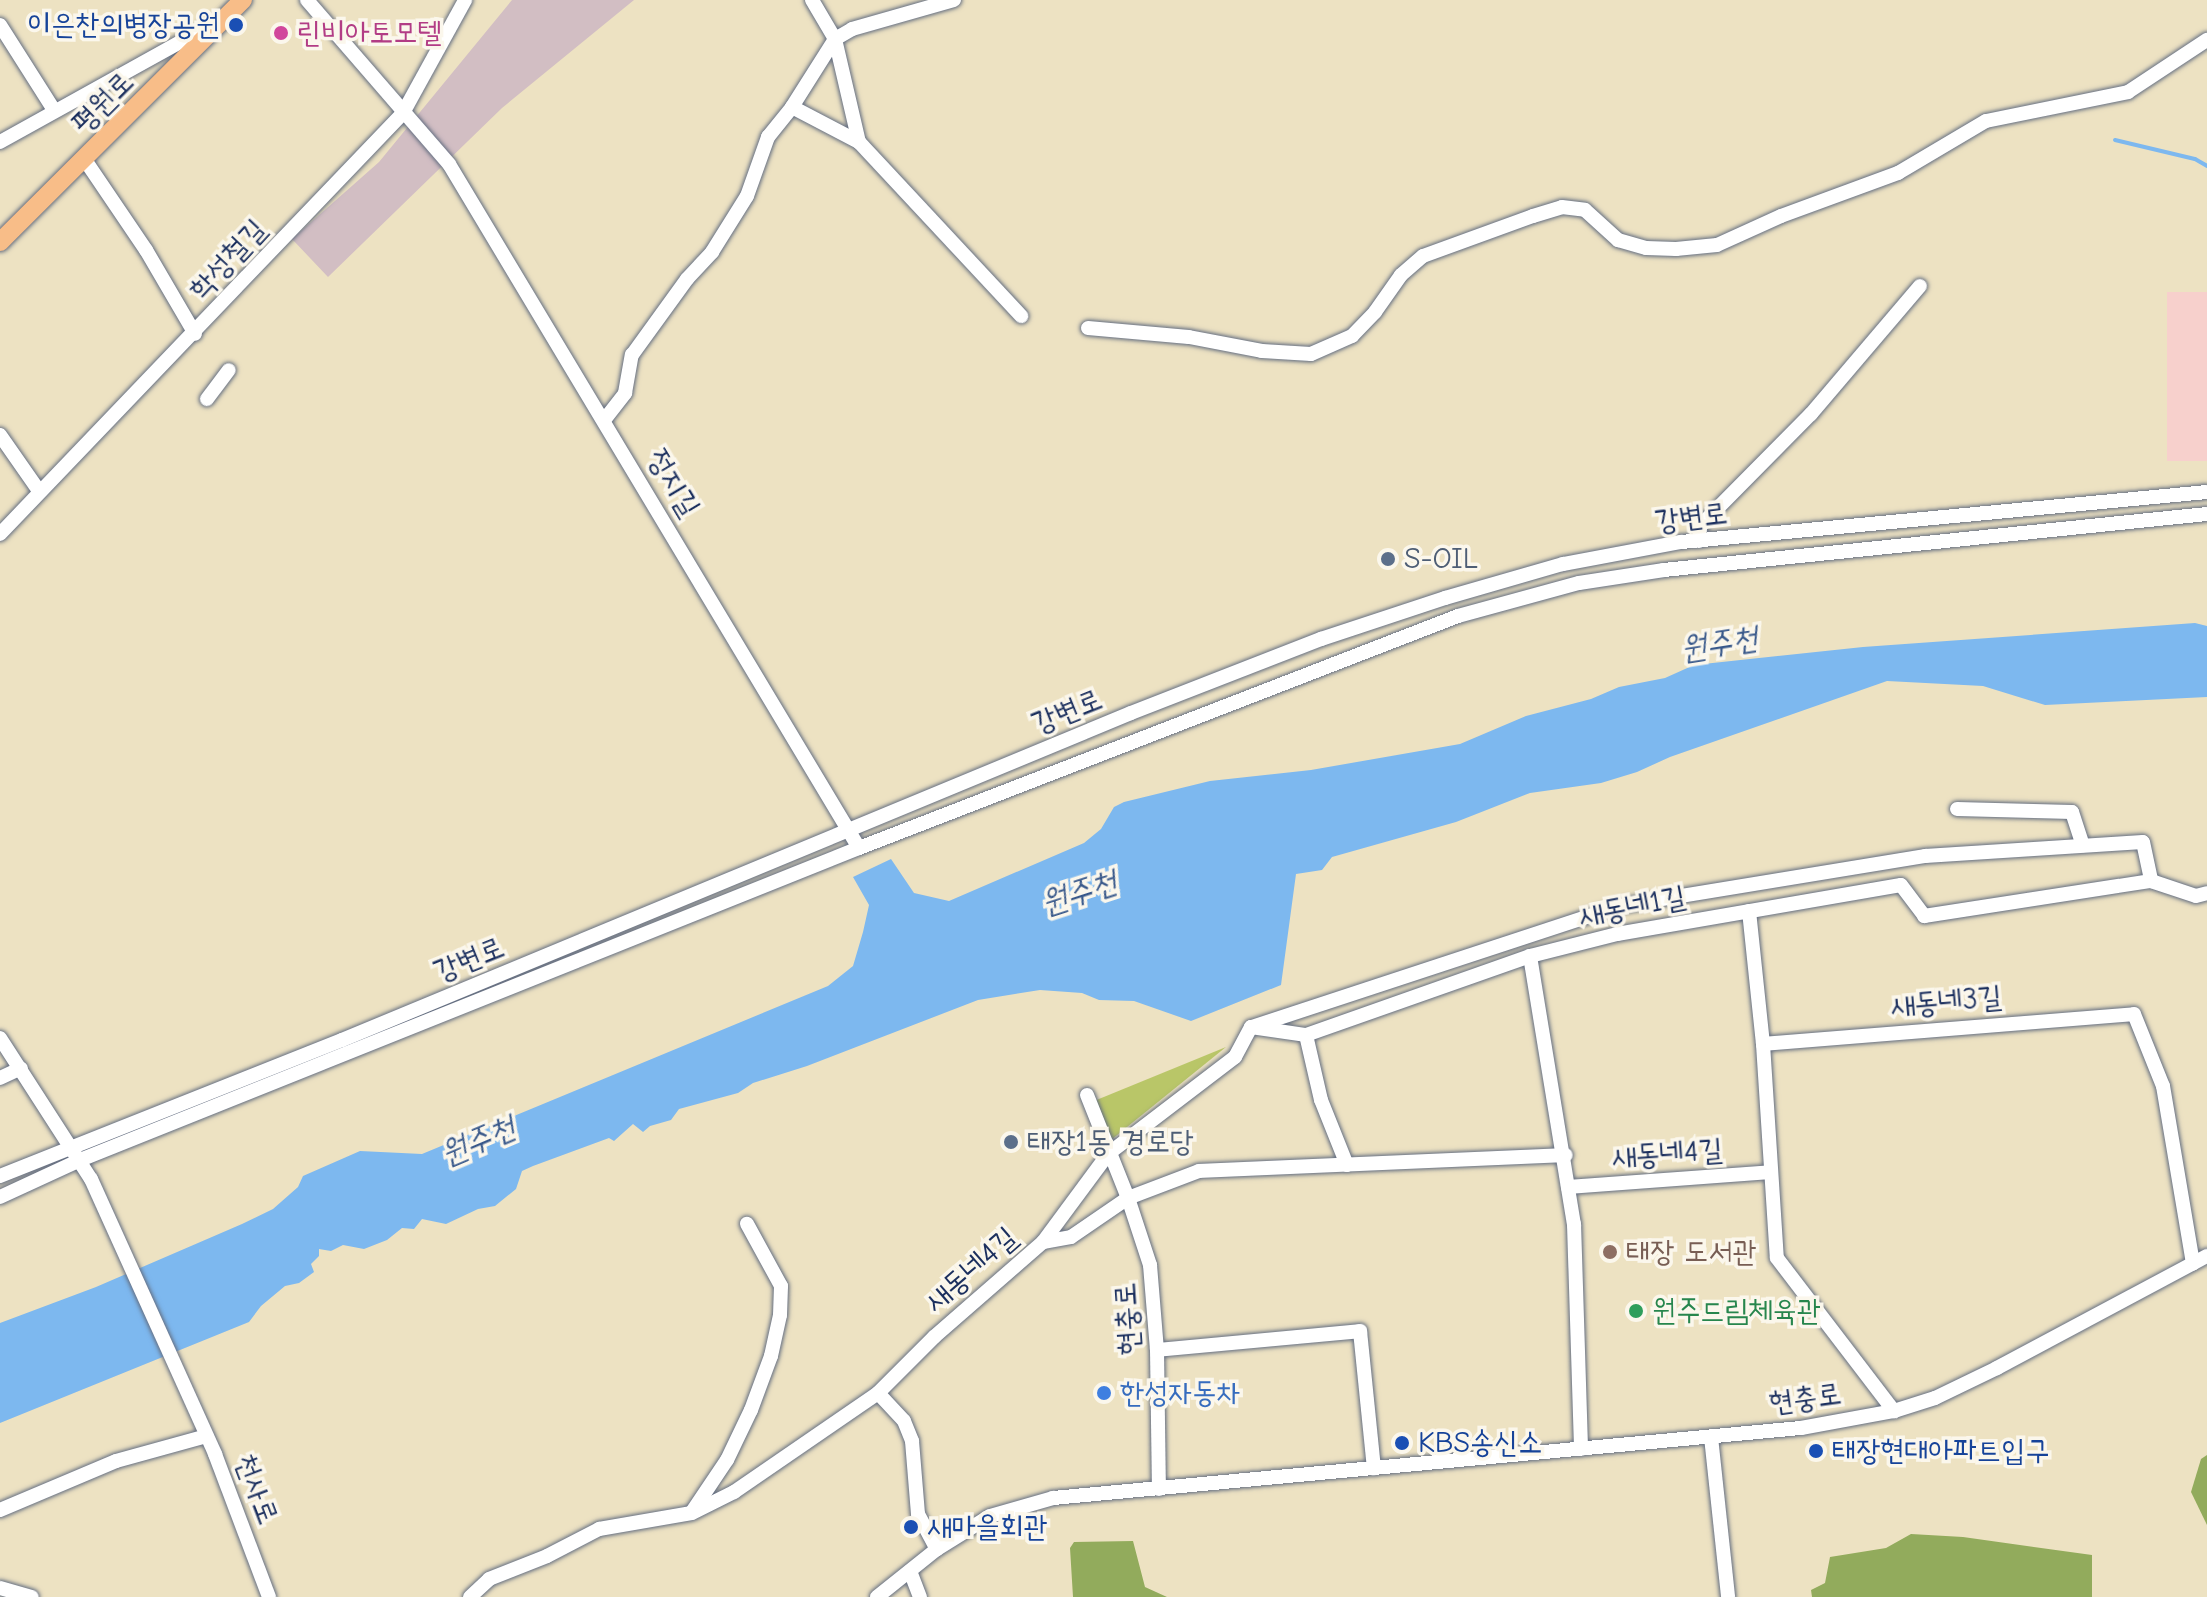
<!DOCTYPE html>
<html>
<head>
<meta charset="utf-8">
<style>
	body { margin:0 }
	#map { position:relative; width:2207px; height:1597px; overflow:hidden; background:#ede2c2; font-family:"Comic Neue","Poor Story",sans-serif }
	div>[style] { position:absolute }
	.built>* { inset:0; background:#f7d0cc; transform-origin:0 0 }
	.industrial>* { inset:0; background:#d2bec3 }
	.green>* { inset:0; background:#b9c668 }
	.forest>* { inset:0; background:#92ab5c }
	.water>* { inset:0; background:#7db8ef }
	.stream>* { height:4px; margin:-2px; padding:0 2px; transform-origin:2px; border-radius:2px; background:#7db8ef }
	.roads { filter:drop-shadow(0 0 2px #646e81) drop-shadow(0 0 2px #646e81) }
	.minor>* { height:14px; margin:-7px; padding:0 7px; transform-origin:7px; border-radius:7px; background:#fff }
	.major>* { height:18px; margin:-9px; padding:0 9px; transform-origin:9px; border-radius:9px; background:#f8bd88 }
	.dots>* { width:22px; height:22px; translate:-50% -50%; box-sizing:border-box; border:4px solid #fbf7ec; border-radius:50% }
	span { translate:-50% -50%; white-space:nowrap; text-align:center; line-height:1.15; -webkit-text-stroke:7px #fbf7ec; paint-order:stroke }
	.transit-label { font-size:30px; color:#164399 }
	.right { translate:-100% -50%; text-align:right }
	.left { translate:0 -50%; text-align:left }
	.hotel-label { font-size:30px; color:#b23c85 }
	.street-label { font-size:30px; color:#1b2f5e }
	.service-label { font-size:30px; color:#4e5e75 }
	.education-label { font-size:30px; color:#785e54 }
	.leisure-label { font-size:30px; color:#27864d }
	.shop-label { font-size:30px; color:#366cbe }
	.water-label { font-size:32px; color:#38588a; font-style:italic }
</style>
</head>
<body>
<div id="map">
	<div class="built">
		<i style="left:2207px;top:292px;width:169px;height:40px;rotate:90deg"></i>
	</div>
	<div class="industrial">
		<i style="clip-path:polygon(512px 0,634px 0,502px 108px,328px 277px,292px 239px,379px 162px)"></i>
	</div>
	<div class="green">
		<i style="clip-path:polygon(1226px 1047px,1111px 1140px,1094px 1101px)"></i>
	</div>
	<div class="forest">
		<i style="clip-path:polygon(2207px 1455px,2207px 1525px,2191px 1492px,2201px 1459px)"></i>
		<i style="clip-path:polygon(1911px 1534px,1963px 1537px,2092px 1555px,2092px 1597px,1812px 1597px,1811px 1590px,1825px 1583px,1830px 1557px,1886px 1548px)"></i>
		<i style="clip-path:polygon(1133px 1541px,1145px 1587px,1167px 1597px,1073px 1597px,1070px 1548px,1074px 1542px)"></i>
	</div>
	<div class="water">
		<i style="clip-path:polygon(2195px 623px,2207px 626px,2207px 697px,2045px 705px,1983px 686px,1887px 681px,1670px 757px,1637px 772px,1601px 783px,1530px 793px,1456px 822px,1332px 857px,1322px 870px,1296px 874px,1281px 985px,1191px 1021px,1134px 1001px,1099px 1000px,1082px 993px,1040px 990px,978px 1000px,807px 1066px,753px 1083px,738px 1093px,679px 1109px,671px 1120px,650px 1126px,643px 1132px,633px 1124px,614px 1141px,609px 1138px,533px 1166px,522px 1171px,516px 1189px,495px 1206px,478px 1209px,446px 1224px,422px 1219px,414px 1229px,402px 1228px,387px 1240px,364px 1249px,343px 1245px,331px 1251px,319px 1249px,319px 1256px,311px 1264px,314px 1272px,299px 1283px,285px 1286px,261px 1306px,249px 1322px,0 1423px,0 1323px,96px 1287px,242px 1224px,273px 1209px,298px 1187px,303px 1176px,360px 1151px,422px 1154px,828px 986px,853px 966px,863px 932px,869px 905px,853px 877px,891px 859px,914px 893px,949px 901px,1084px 843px,1101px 829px,1114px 807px,1124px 802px,1210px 781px,1311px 770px,1460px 744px,1526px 716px,1591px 699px,1619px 687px,1665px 678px,1694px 665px,1863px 647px)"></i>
	</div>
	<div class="stream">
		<i style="left:2115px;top:140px;width:82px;rotate:13.4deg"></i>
		<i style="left:2195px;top:159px;width:14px;rotate:30deg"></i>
	</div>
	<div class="roads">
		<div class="minor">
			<i style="left:307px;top:0;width:217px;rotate:49.1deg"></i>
			<i style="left:449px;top:164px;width:797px;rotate:59.06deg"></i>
			<i style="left:812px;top:0;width:45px;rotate:59.5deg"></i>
			<i style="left:835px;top:39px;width:106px;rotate:76.9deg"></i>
			<i style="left:0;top:25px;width:101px;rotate:57.6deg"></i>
			<i style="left:792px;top:107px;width:76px;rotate:27.6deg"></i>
			<i style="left:859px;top:142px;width:238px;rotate:47deg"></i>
			<i style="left:0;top:142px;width:244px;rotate:-29deg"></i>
			<i style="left:85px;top:160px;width:109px;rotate:55.9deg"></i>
			<i style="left:146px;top:250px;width:97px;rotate:59.7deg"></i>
			<i style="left:1088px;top:328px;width:101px;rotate:5.1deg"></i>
			<i style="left:1189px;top:337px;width:74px;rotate:10.9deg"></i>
			<i style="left:1262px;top:351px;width:49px;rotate:3.5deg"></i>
			<i style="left:1311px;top:354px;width:45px;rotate:-23.7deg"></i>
			<i style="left:1352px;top:336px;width:33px;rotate:-46deg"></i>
			<i style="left:1375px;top:312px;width:45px;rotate:-54.9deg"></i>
			<i style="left:1401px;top:275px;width:29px;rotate:-41deg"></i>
			<i style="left:1423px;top:256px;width:117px;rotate:-20deg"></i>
			<i style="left:1533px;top:216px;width:30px;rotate:-17deg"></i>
			<i style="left:1562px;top:207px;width:23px;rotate:7deg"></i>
			<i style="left:1585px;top:210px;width:45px;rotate:42.3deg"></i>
			<i style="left:1618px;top:240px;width:29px;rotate:16deg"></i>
			<i style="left:1646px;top:248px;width:30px;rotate:2deg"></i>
			<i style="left:1676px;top:249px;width:41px;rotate:-5.6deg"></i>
			<i style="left:1717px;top:245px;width:70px;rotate:-24.4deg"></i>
			<i style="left:1781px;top:216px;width:125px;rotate:-20.2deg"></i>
			<i style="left:1898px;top:173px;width:102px;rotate:-30.6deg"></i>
			<i style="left:1986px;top:121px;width:145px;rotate:-11.5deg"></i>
			<i style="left:2128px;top:92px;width:95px;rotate:-33.4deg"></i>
			<i style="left:207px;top:399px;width:36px;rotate:-53deg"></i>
			<i style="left:605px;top:419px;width:33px;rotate:-52deg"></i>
			<i style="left:625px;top:393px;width:39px;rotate:-80deg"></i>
			<i style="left:632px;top:355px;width:94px;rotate:-54.1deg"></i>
			<i style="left:687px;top:279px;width:37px;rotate:-47deg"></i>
			<i style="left:712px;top:252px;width:66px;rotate:-58deg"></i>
			<i style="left:747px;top:196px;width:63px;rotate:-70.4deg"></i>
			<i style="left:768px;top:137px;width:38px;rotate:-51deg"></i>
			<i style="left:792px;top:107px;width:80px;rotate:-57.7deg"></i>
			<i style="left:835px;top:39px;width:20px;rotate:-30deg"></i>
			<i style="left:852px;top:29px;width:106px;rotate:-15.9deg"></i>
			<i style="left:0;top:435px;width:68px;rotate:55.1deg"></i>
			<i style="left:0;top:534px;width:583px;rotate:-46.25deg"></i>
			<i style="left:403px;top:113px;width:129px;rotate:-61.2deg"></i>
			<i style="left:1699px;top:541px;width:15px;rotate:-86deg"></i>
			<i style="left:1700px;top:526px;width:158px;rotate:-45.3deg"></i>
			<i style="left:1811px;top:414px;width:168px;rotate:-49.6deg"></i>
			<i style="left:1957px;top:809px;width:115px;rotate:1.5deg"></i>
			<i style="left:2072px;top:812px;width:35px;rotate:72deg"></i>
			<i style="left:1749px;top:911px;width:134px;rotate:84deg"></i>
			<i style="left:1763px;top:1044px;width:214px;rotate:86.3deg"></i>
			<i style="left:1777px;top:1258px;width:193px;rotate:52.6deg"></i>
			<i style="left:1530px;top:956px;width:272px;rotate:80.7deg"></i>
			<i style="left:1574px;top:1224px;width:225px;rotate:88.2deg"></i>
			<i style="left:1251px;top:1027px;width:56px;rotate:8.3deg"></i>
			<i style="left:1306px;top:1035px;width:238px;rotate:-19.4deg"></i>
			<i style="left:1530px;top:956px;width:90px;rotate:-14.2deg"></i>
			<i style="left:1617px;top:934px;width:288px;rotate:-9.8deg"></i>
			<i style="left:1901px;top:885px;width:39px;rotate:53deg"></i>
			<i style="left:1924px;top:916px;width:230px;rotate:-8.8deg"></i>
			<i style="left:2151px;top:881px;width:47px;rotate:18.4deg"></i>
			<i style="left:2196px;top:896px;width:11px;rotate:-15deg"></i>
			<i style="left:1252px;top:1027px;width:387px;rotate:-18.2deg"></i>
			<i style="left:1620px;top:906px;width:309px;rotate:-9.3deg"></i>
			<i style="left:1925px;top:856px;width:218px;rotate:-3.7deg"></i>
			<i style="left:2143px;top:842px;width:40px;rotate:78deg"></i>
			<i style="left:1306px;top:1035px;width:67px;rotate:77deg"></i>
			<i style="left:1321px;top:1100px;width:70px;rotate:68.2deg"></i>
			<i style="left:0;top:1038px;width:168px;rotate:57.2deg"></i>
			<i style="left:91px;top:1179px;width:302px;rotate:65.7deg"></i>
			<i style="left:215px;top:1454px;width:153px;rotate:69.3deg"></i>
			<i style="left:1763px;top:1044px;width:372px;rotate:-4.6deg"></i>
			<i style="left:2134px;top:1014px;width:78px;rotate:68.1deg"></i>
			<i style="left:2163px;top:1086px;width:180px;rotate:80.4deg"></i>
			<i style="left:0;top:1078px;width:23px;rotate:-25deg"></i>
			<i style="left:1087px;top:1095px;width:111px;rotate:68.3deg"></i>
			<i style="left:1128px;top:1198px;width:71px;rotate:71.8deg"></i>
			<i style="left:1150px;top:1265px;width:85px;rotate:85.3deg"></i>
			<i style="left:1157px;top:1350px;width:139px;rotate:89.2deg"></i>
			<i style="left:0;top:1176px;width:368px;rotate:-21.7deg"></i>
			<i style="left:342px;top:1040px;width:854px;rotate:-22.51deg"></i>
			<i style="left:1131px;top:713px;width:204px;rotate:-21.3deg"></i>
			<i style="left:1321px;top:639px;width:131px;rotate:-18.3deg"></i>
			<i style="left:1445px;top:598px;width:123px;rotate:-16.1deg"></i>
			<i style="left:1563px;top:564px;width:120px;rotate:-10.6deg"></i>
			<i style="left:1681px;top:542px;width:528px;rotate:-5.43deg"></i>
			<i style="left:1568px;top:1187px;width:203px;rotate:-4.2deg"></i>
			<i style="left:0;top:1197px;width:88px;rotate:-24.8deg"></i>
			<i style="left:80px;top:1160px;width:839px;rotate:-21.83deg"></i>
			<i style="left:859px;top:848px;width:642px;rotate:-21.17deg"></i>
			<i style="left:1458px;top:616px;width:125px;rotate:-15.3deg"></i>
			<i style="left:1579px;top:583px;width:86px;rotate:-8.7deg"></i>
			<i style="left:1664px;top:570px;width:546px;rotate:-5.89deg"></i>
			<i style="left:1043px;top:1242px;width:109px;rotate:-53.5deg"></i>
			<i style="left:1108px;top:1154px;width:160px;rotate:-37.4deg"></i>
			<i style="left:1235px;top:1057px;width:34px;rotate:-62deg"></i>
			<i style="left:1157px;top:1350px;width:204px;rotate:-5.3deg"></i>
			<i style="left:1360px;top:1331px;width:138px;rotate:84.2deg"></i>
			<i style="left:878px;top:1393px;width:38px;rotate:47deg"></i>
			<i style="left:904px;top:1421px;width:22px;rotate:68deg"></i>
			<i style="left:912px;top:1441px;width:73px;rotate:85.3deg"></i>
			<i style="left:918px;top:1514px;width:40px;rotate:62deg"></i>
			<i style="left:1711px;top:1437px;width:161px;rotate:83.9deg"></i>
			<i style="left:0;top:1510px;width:126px;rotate:-22.9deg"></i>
			<i style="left:116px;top:1461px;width:94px;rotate:-15.4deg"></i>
			<i style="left:692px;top:1512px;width:63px;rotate:-56.1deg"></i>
			<i style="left:727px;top:1460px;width:55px;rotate:-64.4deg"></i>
			<i style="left:751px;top:1410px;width:58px;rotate:-69.7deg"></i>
			<i style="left:771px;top:1356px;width:42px;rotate:-77.6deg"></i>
			<i style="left:780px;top:1315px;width:29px;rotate:-88deg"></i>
			<i style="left:781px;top:1286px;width:71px;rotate:-118.7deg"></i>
			<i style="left:910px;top:1571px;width:28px;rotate:69deg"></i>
			<i style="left:0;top:1588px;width:33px;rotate:16deg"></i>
			<i style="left:470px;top:1597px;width:26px;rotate:-43deg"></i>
			<i style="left:489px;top:1579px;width:62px;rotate:-21.6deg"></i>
			<i style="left:547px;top:1556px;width:59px;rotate:-27.4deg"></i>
			<i style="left:599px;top:1529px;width:94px;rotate:-9.8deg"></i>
			<i style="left:692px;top:1513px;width:47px;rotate:-26.6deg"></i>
			<i style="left:734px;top:1492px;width:175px;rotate:-34.5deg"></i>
			<i style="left:878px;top:1393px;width:79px;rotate:-45deg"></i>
			<i style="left:934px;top:1337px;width:145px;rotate:-41.1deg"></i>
			<i style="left:1043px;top:1242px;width:28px;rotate:-10deg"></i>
			<i style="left:1071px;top:1237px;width:69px;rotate:-34.4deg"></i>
			<i style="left:1128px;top:1198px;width:76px;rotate:-20.8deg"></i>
			<i style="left:1199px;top:1171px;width:367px;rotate:-2.5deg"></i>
			<i style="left:877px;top:1597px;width:77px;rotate:-38.7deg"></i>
			<i style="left:937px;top:1549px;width:62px;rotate:-31.9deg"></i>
			<i style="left:990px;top:1516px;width:66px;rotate:-15.9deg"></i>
			<i style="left:1053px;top:1498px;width:751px;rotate:-5.35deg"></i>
			<i style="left:1801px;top:1428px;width:95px;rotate:-10.4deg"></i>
			<i style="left:1894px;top:1411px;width:43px;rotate:-17.6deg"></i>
			<i style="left:1935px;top:1398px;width:69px;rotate:-25.8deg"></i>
			<i style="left:1997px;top:1368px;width:238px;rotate:-28.1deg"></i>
		</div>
		<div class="major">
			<i style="left:0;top:242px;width:343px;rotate:-44.9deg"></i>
		</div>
	</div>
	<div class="dots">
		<i style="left:236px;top:25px;background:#1a4fb4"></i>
		<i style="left:281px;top:33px;background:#d1479c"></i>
		<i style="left:1388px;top:559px;background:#5c6f8a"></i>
		<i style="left:1011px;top:1142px;background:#5c6f8a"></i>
		<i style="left:1610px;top:1252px;background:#8d6e63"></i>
		<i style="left:1636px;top:1311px;background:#2e9e5b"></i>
		<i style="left:1104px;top:1393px;background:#3f7fe0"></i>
		<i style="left:1402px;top:1443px;background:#1a4fb4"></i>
		<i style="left:1816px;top:1451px;background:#1a4fb4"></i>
		<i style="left:911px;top:1527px;background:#1a4fb4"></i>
	</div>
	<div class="transit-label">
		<span class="right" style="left:220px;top:25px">이은찬의병장공원</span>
		<span class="left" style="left:1418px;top:1443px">KBS송신소</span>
		<span class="left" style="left:1832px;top:1451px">태장현대아파트입구</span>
		<span class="left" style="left:927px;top:1527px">새마을회관</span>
	</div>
	<div class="hotel-label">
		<span class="left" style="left:297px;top:33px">린비아토모텔</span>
	</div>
	<div class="street-label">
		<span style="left:103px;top:103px;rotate:-45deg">평원로</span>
		<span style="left:228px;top:260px;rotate:-47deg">학성철길</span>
		<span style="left:673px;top:483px;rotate:59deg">정지길</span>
		<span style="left:1691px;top:518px;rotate:-7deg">강변로</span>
		<span style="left:1067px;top:712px;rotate:-22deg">강변로</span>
		<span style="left:1632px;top:907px;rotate:-11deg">새동네1길</span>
		<span style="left:469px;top:960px;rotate:-22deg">강변로</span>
		<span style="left:1946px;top:1002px;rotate:-5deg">새동네3길</span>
		<span style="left:1667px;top:1154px;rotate:-4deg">새동네4길</span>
		<span style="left:971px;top:1270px;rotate:-41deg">새동네4길</span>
		<span style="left:1128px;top:1319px;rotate:-94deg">현충로</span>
		<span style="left:1805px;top:1399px;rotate:-8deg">현충로</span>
		<span style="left:256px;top:1489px;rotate:69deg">천사로</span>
	</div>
	<div class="service-label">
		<span class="left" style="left:1404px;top:559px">S-OIL</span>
		<span class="left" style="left:1027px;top:1142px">태장1동 경로당</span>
	</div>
	<div class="education-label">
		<span class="left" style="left:1626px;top:1252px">태장 도서관</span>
	</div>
	<div class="leisure-label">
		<span class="left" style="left:1652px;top:1311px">원주드림체육관</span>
	</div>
	<div class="shop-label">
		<span class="left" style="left:1120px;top:1393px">한성자동차</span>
	</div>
	<div class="water-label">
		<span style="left:1719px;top:644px;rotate:-9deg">원주천</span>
		<span style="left:1079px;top:893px;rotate:-18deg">원주천</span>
		<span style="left:478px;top:1141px;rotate:-23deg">원주천</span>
	</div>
</div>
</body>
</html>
